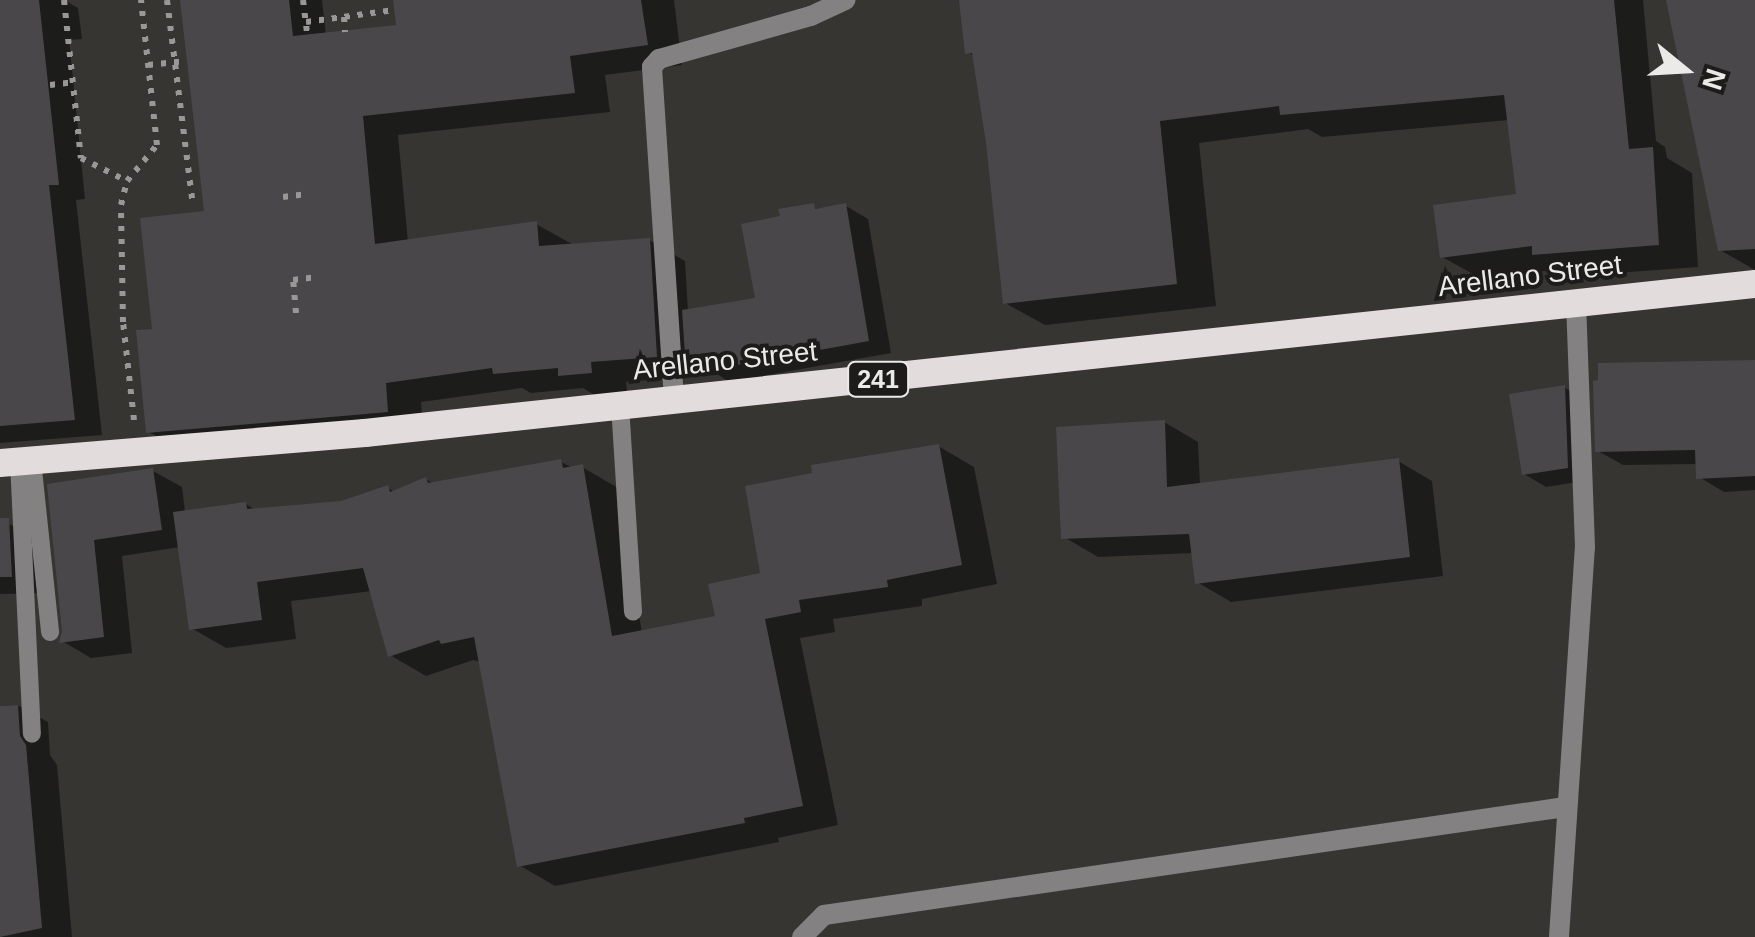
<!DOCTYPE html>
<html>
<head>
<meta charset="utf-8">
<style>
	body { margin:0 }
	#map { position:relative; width:1755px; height:937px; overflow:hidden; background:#363531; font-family:Helvetica,sans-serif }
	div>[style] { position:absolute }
	.shadow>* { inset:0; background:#0007 }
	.building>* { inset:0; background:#4a474a }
	.path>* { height:6px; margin-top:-3px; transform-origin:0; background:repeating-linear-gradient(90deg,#999896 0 5px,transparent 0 13px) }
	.service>* { height:18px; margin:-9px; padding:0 9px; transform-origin:9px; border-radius:9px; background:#838181 }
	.minor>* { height:20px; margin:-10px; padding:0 10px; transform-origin:10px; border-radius:10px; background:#838181 }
	.trunk>* { height:28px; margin:-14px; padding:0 14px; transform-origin:14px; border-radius:14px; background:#e2dcdd }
	span { translate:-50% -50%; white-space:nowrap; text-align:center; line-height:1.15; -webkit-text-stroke:8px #1d1c1b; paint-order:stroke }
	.shield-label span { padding:2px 8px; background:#1d1c1b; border:2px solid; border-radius:8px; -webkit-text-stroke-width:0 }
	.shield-label { font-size:25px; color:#ebeae8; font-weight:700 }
	.street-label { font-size:28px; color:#ebeae8 }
	.north { position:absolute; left:1635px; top:20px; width:100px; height:100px; -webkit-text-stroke:8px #1d1c1b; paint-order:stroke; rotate:108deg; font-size:28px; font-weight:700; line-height:40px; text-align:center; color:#ebeae8 }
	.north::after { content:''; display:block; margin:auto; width:35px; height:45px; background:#ebeae8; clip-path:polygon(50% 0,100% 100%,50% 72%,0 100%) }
</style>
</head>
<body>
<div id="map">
	<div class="shadow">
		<i style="clip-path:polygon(0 0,64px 0,78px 8px,82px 39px,69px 40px,85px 199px,76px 200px,102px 435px,0 443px)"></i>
		<i style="clip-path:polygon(182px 0,322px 0,326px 35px,398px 28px,395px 0,674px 0,682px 65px,605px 75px,610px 112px,398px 135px,408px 242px,536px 224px,572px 244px,649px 240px,685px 261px,688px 312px,758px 300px,781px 212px,846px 206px,868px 219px,891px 353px,729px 382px,691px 356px,692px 376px,626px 382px,627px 392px,596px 396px,583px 388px,531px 393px,522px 388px,421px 402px,423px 431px,185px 453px,149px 432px,155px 331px,207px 213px)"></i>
		<i style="clip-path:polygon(962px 0,1643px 0,1656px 141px,1665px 147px,1667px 158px,1692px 173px,1698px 267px,1574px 276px,1562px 269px,1482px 279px,1442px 257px,1519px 197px,1509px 120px,1322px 137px,1308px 129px,1199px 143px,1216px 306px,1045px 325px,1005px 303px,988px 143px,975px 57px,968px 52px)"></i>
		<i style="clip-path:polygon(1669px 0,1755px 0,1755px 270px,1720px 250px)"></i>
		<i style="clip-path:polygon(1755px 360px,1755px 490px,1724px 492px,1699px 477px,1698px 464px,1623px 465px,1598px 451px)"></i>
		<i style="clip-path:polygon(1565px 388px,1587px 400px,1590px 480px,1546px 487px,1524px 474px)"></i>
		<i style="clip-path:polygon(1164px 422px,1198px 442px,1200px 485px,1398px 461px,1432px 481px,1443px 576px,1231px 602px,1197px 582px,1194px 553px,1098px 557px,1064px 537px)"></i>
		<i style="clip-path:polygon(938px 446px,974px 467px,997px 584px,922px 599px,922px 606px,833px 619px,835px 632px,800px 638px,838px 825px,778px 838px,779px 842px,555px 886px,519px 865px,481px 662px,473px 660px,426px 676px,390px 655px,372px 591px,291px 601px,296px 639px,226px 648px,191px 628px,180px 547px,122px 556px,132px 653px,91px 658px,62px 641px,65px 631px,50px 486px,153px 471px,182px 487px,185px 512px,246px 504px,257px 511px,341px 503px,388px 488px,396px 493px,426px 479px,435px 485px,561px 462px,573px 468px,582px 467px,618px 488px,642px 633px,718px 618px,763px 575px)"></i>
		<i style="clip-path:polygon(0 520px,39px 538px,42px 593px,0 594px)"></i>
		<i style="clip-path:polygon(17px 705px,48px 722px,50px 755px,57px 765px,72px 937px,0 937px,0 706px)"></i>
	</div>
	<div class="building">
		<i style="clip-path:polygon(0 0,39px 0,59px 185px,49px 185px,75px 420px,0 426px)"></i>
		<i style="clip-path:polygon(180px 0,289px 0,293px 36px,396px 25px,393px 0,641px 0,648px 45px,570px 56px,575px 93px,363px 116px,375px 244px,537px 221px,539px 246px,650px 238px,657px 357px,591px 362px,592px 373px,558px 376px,558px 368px,493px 374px,492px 368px,386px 383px,388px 412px,146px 433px,136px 330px,152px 329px,140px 218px,204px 211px)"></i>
		<i style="clip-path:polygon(959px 0,1614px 0,1629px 149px,1653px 147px,1659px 245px,1532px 255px,1532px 246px,1440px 258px,1433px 205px,1516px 194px,1504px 95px,1280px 115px,1279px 106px,1160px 121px,1177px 284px,1003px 304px,986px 143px,972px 53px,965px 54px)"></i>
		<i style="clip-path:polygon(1666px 0,1755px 0,1755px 249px,1718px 251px)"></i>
		<i style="clip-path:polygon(814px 203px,815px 209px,846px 203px,869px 341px,704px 371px,701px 354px,685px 355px,682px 310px,755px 298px,741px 224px,780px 216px,778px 209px)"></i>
		<i style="clip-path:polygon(1755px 360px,1755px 476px,1696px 479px,1695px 450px,1595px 452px,1593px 381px,1598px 380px,1598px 363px)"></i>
		<i style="clip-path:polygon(1565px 385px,1568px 468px,1522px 475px,1509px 394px)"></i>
		<i style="clip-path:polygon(1165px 420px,1167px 487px,1399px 458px,1410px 557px,1195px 584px,1189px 534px,1061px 539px,1056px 427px)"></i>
		<i style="clip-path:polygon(939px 444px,962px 565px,887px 580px,888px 587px,799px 600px,801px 612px,765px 619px,803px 806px,744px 818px,745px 823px,517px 867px,474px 637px,441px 644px,439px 640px,388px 657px,363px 568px,257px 582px,262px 620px,189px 630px,173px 512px,246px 502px,247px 509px,341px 501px,388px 485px,390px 492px,426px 477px,428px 483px,561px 459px,563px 468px,583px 464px,612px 636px,715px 616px,708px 584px,760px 573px,745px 486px,812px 473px,811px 465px)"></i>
		<i style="clip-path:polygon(153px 468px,162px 530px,94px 540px,104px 637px,59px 643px,62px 631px,47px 484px)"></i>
		<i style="clip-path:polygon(0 518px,9px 518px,12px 577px,0 577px)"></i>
		<i style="clip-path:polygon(18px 705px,20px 736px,26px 745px,42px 928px,0 937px,0 706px)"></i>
	</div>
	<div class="path">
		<i style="left:64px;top:0;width:159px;rotate:83.9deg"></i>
		<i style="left:81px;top:158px;width:51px;rotate:26.6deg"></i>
		<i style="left:167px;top:0;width:207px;rotate:82.8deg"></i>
		<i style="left:303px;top:0;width:35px;rotate:83deg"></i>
		<i style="left:344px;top:17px;width:15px;rotate:86deg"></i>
		<i style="left:306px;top:22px;width:89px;rotate:-7.8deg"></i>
		<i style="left:148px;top:65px;width:38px;rotate:-6deg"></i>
		<i style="left:50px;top:85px;width:23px;rotate:-7deg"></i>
		<i style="left:283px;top:197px;width:26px;rotate:-7deg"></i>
		<i style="left:296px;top:313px;width:33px;rotate:-95deg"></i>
		<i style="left:293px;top:280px;width:24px;rotate:-7deg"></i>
		<i style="left:134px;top:420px;width:99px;rotate:-96.4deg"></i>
		<i style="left:123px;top:322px;width:117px;rotate:-91deg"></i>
		<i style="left:121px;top:205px;width:25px;rotate:-76deg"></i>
		<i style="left:127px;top:181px;width:47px;rotate:-50.2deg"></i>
		<i style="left:157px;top:145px;width:146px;rotate:-96.3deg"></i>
	</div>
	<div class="service">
		<i style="left:620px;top:405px;width:207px;rotate:86.4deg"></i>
		<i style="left:32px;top:460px;width:173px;rotate:84deg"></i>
		<i style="left:19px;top:461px;width:273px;rotate:87.3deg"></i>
	</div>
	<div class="minor">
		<i style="left:674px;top:399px;width:333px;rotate:-93.8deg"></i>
		<i style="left:652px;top:67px;width:11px;rotate:-49deg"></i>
		<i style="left:659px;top:59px;width:158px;rotate:-15.8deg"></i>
		<i style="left:811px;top:16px;width:38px;rotate:-25deg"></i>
		<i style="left:802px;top:937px;width:31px;rotate:-45deg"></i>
		<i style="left:824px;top:915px;width:749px;rotate:-8.29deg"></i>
		<i style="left:1559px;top:937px;width:391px;rotate:-86.2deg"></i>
		<i style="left:1585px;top:547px;width:242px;rotate:-92.1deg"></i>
	</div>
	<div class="trunk">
		<i style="left:0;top:463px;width:366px;rotate:-4.7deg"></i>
		<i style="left:365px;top:433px;width:1398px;rotate:-6.12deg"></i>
	</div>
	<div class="shield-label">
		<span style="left:878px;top:379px">241</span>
	</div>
	<div class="street-label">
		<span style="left:1530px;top:276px;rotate:-7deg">Arellano Street</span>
		<span style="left:725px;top:361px;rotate:-6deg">Arellano Street</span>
	</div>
	<div class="north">N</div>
</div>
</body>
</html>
